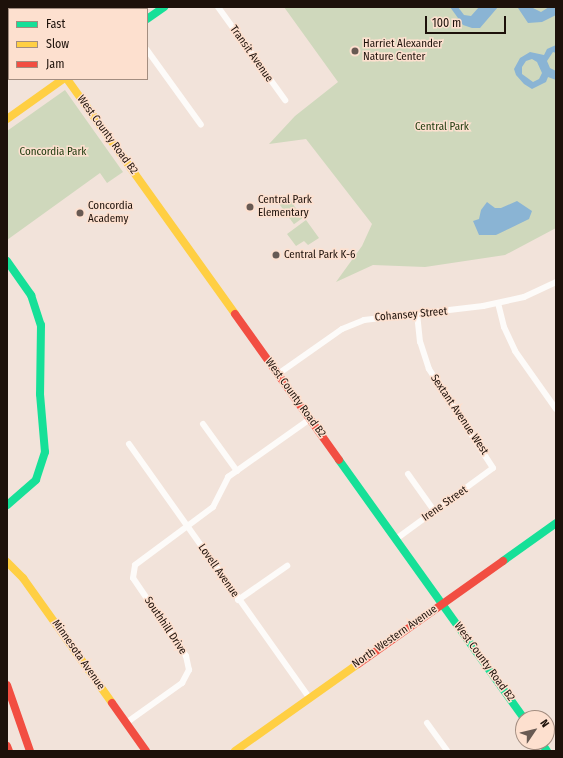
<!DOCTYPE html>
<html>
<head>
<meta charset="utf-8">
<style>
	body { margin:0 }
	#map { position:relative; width:563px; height:758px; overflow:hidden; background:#f2e3da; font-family:"Fira Sans Condensed",sans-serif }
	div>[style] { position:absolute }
	.green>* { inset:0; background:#cfd8bc; transform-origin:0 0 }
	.water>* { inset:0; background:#8ab4d4 }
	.street>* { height:6px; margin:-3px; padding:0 3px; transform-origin:3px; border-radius:3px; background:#fdfbf9 }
	.fast>* { height:8px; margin:-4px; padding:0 4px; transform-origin:4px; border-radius:4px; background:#16e098 }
	.slow>* { height:8px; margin:-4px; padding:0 4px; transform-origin:4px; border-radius:4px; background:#ffcf43 }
	.jam>* { height:8px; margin:-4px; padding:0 4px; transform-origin:4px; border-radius:4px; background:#f24e42 }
	.dots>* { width:11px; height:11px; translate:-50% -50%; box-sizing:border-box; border:2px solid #fde0cf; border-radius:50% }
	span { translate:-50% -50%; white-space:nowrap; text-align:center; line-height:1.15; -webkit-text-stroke:3px #fde0cf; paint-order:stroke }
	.poi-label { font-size:11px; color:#1d110a }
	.left { translate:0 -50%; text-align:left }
	.street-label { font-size:11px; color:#1d110a }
	.park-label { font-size:11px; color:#213d10 }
	.frame { position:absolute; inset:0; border:8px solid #1d110a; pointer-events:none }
	.legend { position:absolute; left:8px; top:8px; width:140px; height:72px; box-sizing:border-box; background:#fde0cf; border:1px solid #a38d80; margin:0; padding:5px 7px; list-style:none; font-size:12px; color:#1d110a }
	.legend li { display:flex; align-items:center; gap:8px; height:20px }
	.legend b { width:20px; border:1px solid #a38d80 }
	.north { position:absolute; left:515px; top:710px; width:40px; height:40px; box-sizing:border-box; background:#fde0cf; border:1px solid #a38d80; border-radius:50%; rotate:55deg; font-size:11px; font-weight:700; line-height:16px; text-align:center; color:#1d110a }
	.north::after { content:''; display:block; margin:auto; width:14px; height:18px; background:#685a53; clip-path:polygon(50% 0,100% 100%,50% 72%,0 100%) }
	.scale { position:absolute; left:425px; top:16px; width:81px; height:18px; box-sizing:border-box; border:2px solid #1d110a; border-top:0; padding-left:5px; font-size:12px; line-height:14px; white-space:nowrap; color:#1d110a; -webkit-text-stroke:3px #fde0cf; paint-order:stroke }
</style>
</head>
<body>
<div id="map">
	<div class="green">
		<i style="clip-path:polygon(284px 7px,556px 7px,556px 228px,505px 255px,425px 267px,373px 265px,336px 282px,362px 246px,372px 224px,306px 139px,269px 144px,295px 116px,338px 82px)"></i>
		<i style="clip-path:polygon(65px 90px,123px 172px,107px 183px,100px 173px,7px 240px,7px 131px)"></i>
		<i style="left:287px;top:196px;width:27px;height:11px;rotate:54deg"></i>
		<i style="clip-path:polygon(306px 220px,319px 238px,308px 245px,304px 241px,296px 246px,287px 234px)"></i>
	</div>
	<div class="water">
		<i style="clip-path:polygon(450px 7px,458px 7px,464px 15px,471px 16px,479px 7px,498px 7px,480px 28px,472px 28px,463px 25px)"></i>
		<i style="clip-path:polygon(531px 7px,541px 12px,549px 7px,556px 7px,556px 15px,542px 22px,528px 23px,518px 8px)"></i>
		<i style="clip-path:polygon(evenodd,556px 45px,556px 53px,553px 52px,547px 61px,550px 68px,556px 71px,556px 80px,548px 77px,546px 82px,532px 89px,524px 84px,516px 75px,514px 69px,520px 58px,530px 52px,544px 55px,547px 49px,556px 45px,532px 59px,537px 62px,542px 73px,539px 79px,533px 82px,522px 74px,522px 67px,526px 61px,532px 59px)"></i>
		<i style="clip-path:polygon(517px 201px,532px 211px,529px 219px,496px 235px,479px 235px,473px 221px,479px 219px,481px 210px,487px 202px,495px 208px,501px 208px)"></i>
	</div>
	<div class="street">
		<i style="left:218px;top:7px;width:115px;rotate:54.2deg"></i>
		<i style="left:147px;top:50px;width:92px;rotate:54.2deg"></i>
		<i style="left:498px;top:303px;width:25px;rotate:76deg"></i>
		<i style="left:504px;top:327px;width:26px;rotate:65deg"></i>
		<i style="left:515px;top:351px;width:71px;rotate:54.7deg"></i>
		<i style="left:278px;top:374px;width:78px;rotate:-35.1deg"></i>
		<i style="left:342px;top:329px;width:24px;rotate:-22deg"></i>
		<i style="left:364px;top:320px;width:120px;rotate:-6.7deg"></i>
		<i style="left:483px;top:306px;width:42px;rotate:-12.4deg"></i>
		<i style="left:524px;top:297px;width:35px;rotate:-25deg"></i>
		<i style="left:203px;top:424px;width:58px;rotate:54.1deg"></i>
		<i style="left:129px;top:444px;width:310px;rotate:54.6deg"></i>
		<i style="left:408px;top:474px;width:47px;rotate:54.6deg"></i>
		<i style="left:396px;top:539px;width:120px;rotate:-36.2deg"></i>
		<i style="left:493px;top:468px;width:118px;rotate:-122.9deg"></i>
		<i style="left:429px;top:369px;width:28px;rotate:-108deg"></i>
		<i style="left:420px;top:342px;width:28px;rotate:-96deg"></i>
		<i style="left:238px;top:600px;width:60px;rotate:-34.8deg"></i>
		<i style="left:126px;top:723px;width:69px;rotate:-35.5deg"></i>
		<i style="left:182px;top:683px;width:15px;rotate:-62deg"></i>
		<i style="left:189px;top:670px;width:14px;rotate:-102deg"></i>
		<i style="left:186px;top:656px;width:94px;rotate:-124.2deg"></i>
		<i style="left:133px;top:578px;width:13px;rotate:-81deg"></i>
		<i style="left:135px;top:565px;width:97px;rotate:-36.6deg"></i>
		<i style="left:213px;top:507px;width:34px;rotate:-63deg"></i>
		<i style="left:228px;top:477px;width:100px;rotate:-35.3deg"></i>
		<i style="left:427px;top:723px;width:34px;rotate:54deg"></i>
	</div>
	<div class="fast">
		<i style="left:147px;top:19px;width:21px;rotate:-35deg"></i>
		<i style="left:7px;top:261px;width:42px;rotate:54.8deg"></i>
		<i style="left:31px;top:295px;width:32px;rotate:72deg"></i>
		<i style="left:41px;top:325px;width:69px;rotate:90.8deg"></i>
		<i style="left:40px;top:394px;width:58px;rotate:85.1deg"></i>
		<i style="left:45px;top:452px;width:29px;rotate:108deg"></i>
		<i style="left:36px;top:480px;width:38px;rotate:139deg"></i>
		<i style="left:339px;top:460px;width:317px;rotate:54.4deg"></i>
		<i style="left:503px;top:561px;width:65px;rotate:-35.6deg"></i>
		<i style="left:541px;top:742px;width:11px;rotate:56deg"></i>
	</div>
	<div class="slow">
		<i style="left:18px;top:7px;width:2px;rotate:63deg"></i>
		<i style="left:67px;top:79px;width:289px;rotate:54.4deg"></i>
		<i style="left:7px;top:119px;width:69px;rotate:-35.5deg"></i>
		<i style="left:7px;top:562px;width:23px;rotate:45deg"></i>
		<i style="left:23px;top:578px;width:153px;rotate:54.5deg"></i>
		<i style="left:235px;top:751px;width:151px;rotate:-35.3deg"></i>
	</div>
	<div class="jam">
		<i style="left:235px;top:314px;width:179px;rotate:54.5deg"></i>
		<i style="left:358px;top:664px;width:178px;rotate:-35.4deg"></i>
		<i style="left:7px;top:685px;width:70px;rotate:70.8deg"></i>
		<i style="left:112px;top:703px;width:59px;rotate:54.7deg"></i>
		<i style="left:7px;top:746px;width:5px;rotate:68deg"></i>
	</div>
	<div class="dots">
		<i style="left:355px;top:51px;background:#685a53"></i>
		<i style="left:250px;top:207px;background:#685a53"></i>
		<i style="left:80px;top:213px;background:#685a53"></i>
		<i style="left:276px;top:255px;background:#685a53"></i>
	</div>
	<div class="poi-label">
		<span class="left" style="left:363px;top:51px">Harriet Alexander<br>Nature Center</span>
		<span class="left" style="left:258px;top:207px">Central Park<br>Elementary</span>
		<span class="left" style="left:88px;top:213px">Concordia<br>Academy</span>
		<span class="left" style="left:284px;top:255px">Central Park K-6</span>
	</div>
	<div class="street-label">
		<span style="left:251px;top:54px;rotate:55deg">Transit Avenue</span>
		<span style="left:107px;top:135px;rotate:54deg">West County Road B2</span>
		<span style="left:411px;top:315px;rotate:-5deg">Cohansey Street</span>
		<span style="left:295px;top:398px;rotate:54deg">West County Road B2</span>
		<span style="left:459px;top:415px;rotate:56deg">Sextant Avenue West</span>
		<span style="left:445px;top:504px;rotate:-35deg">Irene Street</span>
		<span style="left:218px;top:571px;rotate:55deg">Lovell Avenue</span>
		<span style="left:165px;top:626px;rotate:56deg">Southhill Drive</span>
		<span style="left:395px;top:637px;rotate:-35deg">North Western Avenue</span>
		<span style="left:78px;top:655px;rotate:55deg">Minnesota Avenue</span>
		<span style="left:484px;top:662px;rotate:54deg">West County Road B2</span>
	</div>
	<div class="park-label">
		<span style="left:442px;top:127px">Central Park</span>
		<span style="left:53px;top:152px">Concordia Park</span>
	</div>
	<div class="frame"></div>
	<ul class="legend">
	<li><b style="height:5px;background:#16e098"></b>Fast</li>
	<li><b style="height:5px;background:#ffcf43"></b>Slow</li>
	<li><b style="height:5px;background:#f24e42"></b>Jam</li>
	</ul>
	<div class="north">N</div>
	<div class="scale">100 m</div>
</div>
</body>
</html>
